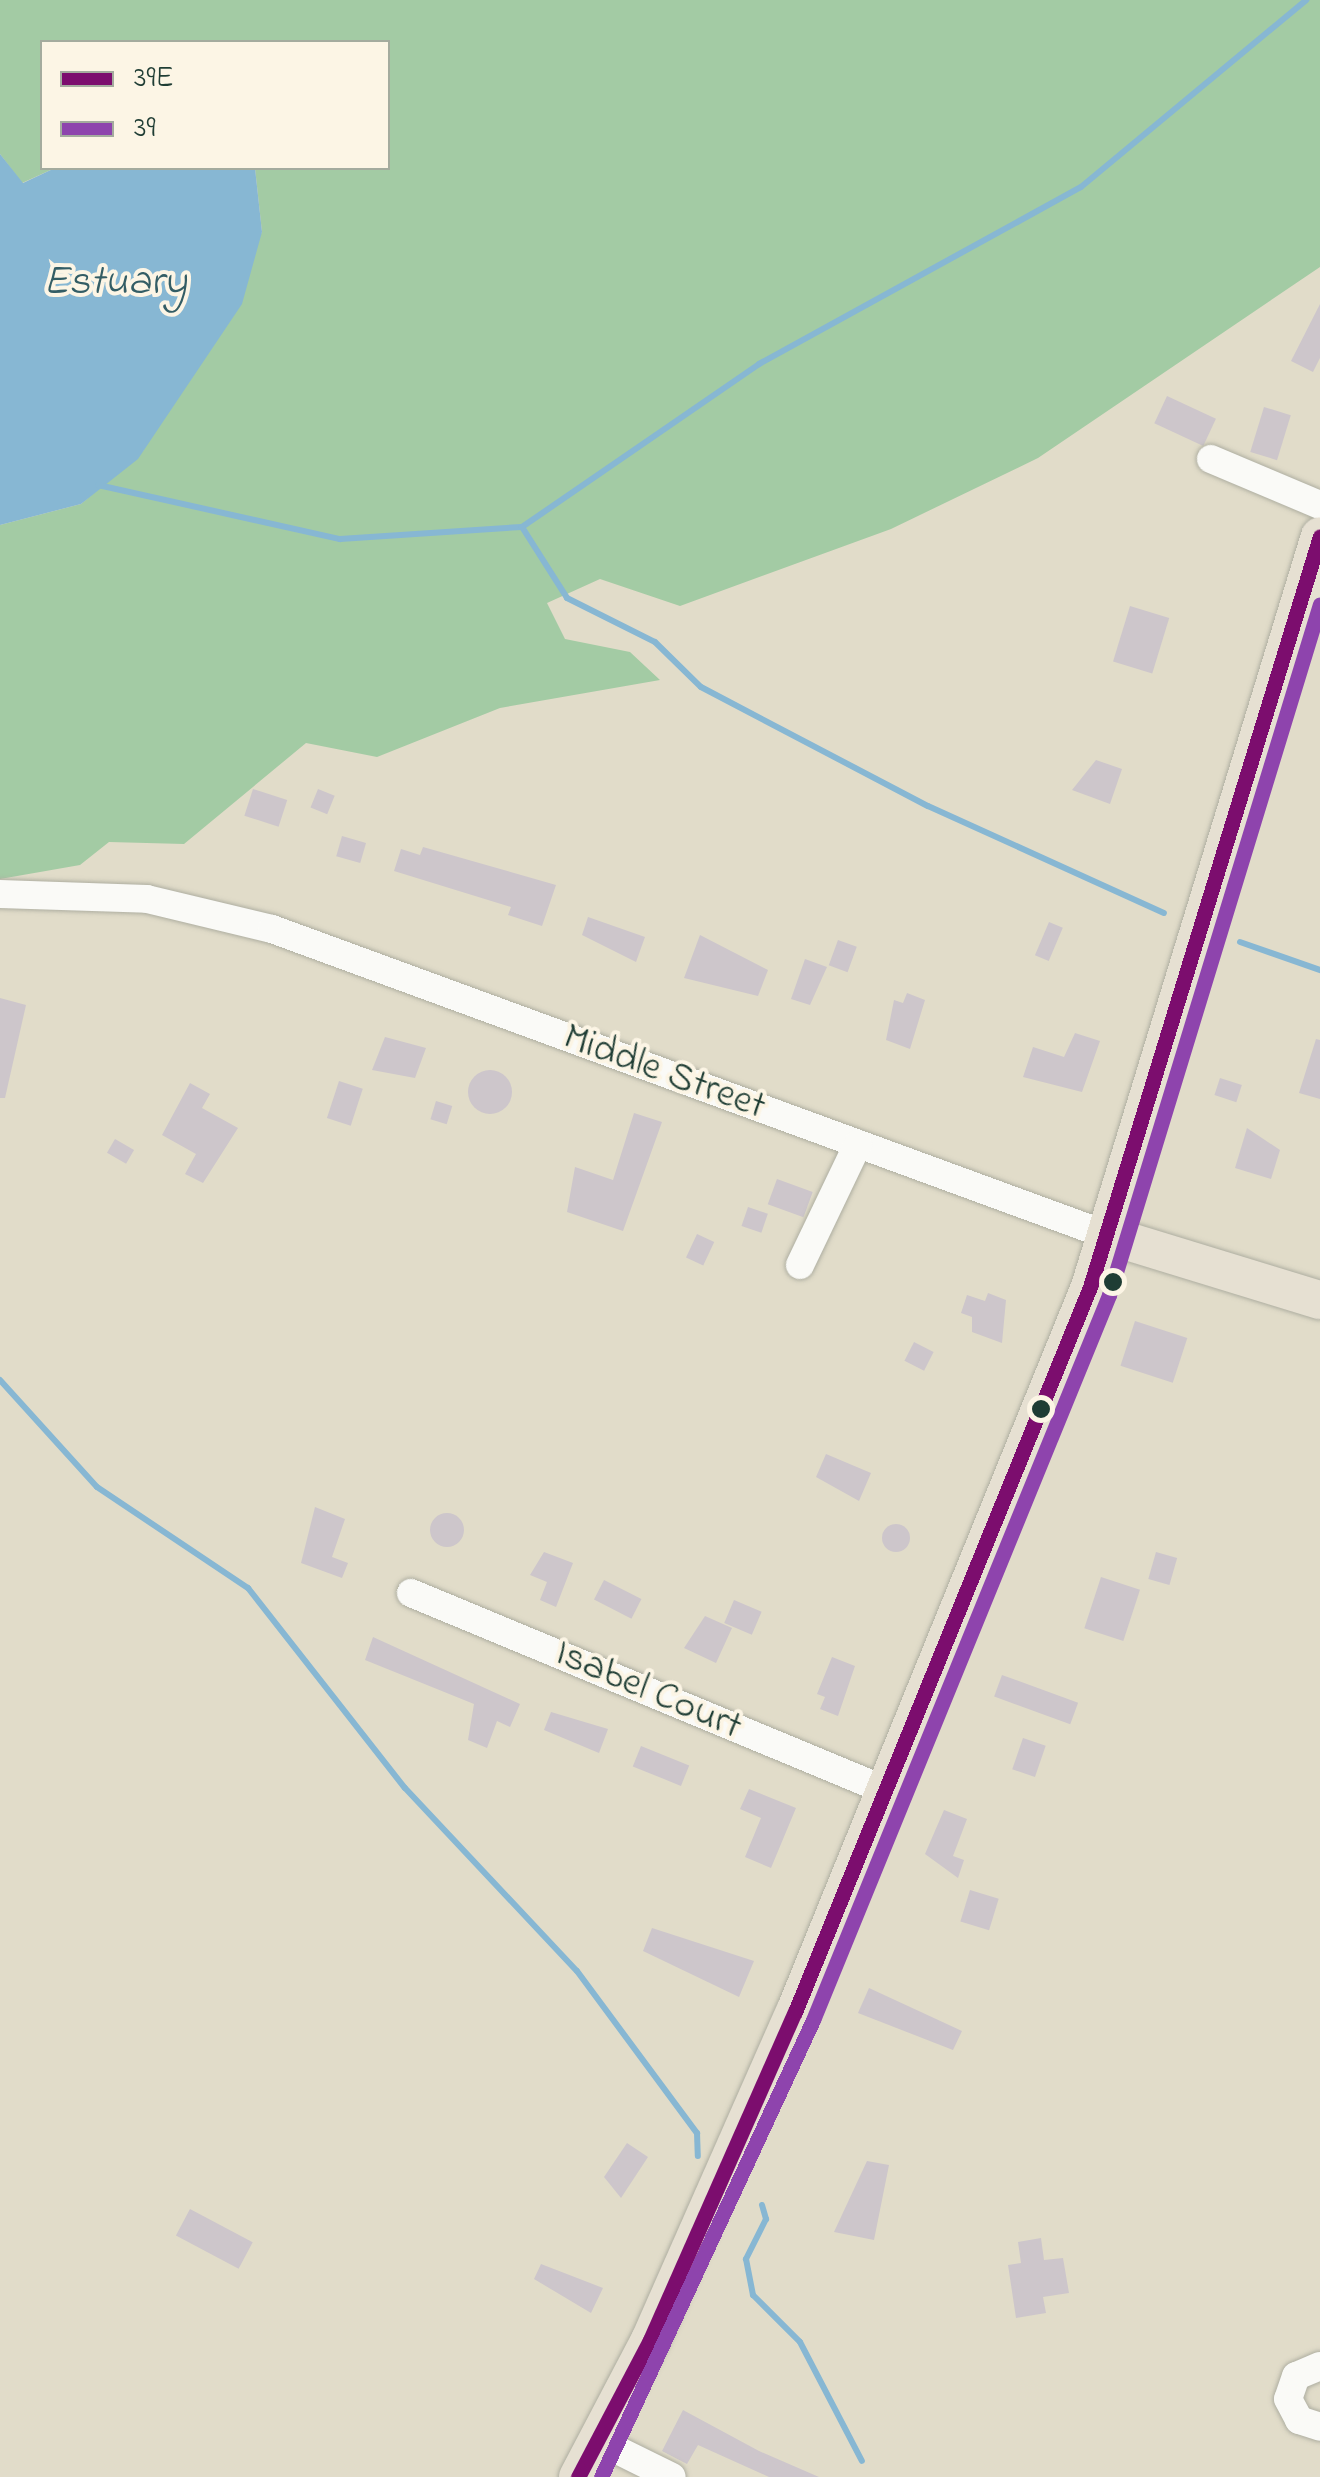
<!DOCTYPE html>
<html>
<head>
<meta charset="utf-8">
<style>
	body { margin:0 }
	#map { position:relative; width:1320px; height:2477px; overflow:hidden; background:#e1dcc9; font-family:"Indie Flower",sans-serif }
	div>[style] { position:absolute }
	.forest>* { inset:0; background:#a3cba4 }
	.water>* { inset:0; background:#87b7d3 }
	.stream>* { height:6px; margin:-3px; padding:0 3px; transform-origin:3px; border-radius:3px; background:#87b7d3 }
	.building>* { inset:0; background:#cdc6cb; transform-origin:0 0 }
	.round { border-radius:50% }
	.roads { filter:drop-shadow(0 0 2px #aeaea1) drop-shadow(0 0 2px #aeaea1) }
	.minor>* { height:28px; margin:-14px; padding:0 14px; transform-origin:14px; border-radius:14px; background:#fafaf7 }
	.major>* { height:38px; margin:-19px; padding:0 19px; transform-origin:19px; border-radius:19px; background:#e6e0d2 }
	.bus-1>* { height:15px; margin:-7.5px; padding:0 7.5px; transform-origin:7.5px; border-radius:7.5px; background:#7c0d6e }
	.bus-2>* { height:15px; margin:-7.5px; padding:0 7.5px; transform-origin:7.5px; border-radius:7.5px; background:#8e44ad }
	.dots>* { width:28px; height:28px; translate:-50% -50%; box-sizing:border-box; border:5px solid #fcf5e5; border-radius:50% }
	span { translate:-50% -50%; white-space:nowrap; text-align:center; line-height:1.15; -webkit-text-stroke:8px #fcf5e5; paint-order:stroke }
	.street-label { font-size:40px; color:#1f3d34 }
	.water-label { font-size:42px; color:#335d65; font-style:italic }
	.legend { position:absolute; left:40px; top:40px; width:350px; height:130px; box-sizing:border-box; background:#fcf5e5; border:2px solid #a4ab9e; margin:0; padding:12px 18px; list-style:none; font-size:30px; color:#1f3d34 }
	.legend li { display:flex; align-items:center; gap:20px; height:50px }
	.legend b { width:50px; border:2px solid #a4ab9e }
</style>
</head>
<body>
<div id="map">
	<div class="forest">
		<i style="clip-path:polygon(0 0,1320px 0,1320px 267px,1038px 458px,891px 529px,680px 606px,600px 579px,547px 603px,565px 639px,630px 652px,660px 680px,500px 708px,377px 757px,306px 743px,184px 844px,109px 842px,80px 865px,0 879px,0 525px,81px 504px,143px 451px,262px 232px,255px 168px,388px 168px,388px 42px,42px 42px,42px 168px,55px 168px,22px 183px,0 154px)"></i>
	</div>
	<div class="water">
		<i style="clip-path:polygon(0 154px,23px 183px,55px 168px,255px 168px,262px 232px,242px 304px,138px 459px,81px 504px,0 525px)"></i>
	</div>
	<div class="stream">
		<i style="left:98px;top:485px;width:248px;rotate:12.6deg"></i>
		<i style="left:340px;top:539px;width:182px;rotate:-3.8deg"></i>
		<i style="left:522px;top:527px;width:288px;rotate:-34.5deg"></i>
		<i style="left:759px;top:364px;width:367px;rotate:-28.8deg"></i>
		<i style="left:1081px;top:187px;width:293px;rotate:-39.7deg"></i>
		<i style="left:522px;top:527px;width:84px;rotate:57.6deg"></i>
		<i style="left:567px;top:598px;width:98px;rotate:26.6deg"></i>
		<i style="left:655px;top:642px;width:64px;rotate:44.4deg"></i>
		<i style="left:701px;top:687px;width:256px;rotate:27.7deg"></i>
		<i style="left:928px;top:806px;width:259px;rotate:24.4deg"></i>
		<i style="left:1240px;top:942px;width:85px;rotate:19.3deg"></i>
		<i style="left:0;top:1380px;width:144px;rotate:47.8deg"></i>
		<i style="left:97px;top:1487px;width:182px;rotate:33.8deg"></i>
		<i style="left:248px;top:1588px;width:254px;rotate:51.9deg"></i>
		<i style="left:405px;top:1788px;width:251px;rotate:46.8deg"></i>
		<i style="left:577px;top:1971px;width:202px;rotate:53.5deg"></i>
		<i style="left:697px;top:2133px;width:23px;rotate:88deg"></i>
		<i style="left:762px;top:2205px;width:15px;rotate:74deg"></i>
		<i style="left:766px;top:2219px;width:45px;rotate:116.6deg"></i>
		<i style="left:746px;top:2259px;width:37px;rotate:79deg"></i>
		<i style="left:753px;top:2295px;width:66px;rotate:45deg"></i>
		<i style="left:800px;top:2342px;width:134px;rotate:62.5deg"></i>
	</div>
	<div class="building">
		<i style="clip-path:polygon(1320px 304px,1320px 358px,1313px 372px,1291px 361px)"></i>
		<i style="left:1167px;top:396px;width:54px;height:30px;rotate:25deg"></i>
		<i style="left:1264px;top:407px;width:28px;height:47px;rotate:17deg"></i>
		<i style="left:1130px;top:606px;width:41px;height:58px;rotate:17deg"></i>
		<i style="clip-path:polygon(1096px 760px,1122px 769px,1110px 804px,1072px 790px)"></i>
		<i style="left:253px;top:789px;width:36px;height:28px;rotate:18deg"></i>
		<i style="left:318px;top:789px;width:18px;height:20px;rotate:22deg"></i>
		<i style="left:342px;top:836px;width:25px;height:21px;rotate:16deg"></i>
		<i style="clip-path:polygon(423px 847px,556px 885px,542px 926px,508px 915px,511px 907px,394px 871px,401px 849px,420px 855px)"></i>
		<i style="clip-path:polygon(588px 917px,645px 937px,636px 962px,582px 935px)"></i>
		<i style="left:1049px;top:922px;width:15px;height:36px;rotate:23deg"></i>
		<i style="clip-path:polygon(700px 935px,768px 970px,758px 996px,684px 978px)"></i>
		<i style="left:838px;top:940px;width:20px;height:27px;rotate:20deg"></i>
		<i style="clip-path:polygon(805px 959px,827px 967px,810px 1005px,791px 999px)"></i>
		<i style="clip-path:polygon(907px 993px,925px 1000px,910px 1049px,886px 1040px,894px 1000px,903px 1003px)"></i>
		<i style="clip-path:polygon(0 998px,26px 1005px,5px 1098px,0 1098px)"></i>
		<i style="clip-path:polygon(1075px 1033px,1100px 1041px,1082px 1092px,1023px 1077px,1033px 1047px,1064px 1057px)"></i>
		<i style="clip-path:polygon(385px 1037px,426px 1048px,415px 1078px,372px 1070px)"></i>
		<i style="clip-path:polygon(1316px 1039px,1320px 1040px,1320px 1099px,1299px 1093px)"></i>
		<i class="round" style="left:468px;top:1070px;width:44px;height:44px"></i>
		<i style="left:1220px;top:1078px;width:23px;height:18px;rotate:18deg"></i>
		<i style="left:339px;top:1081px;width:25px;height:39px;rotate:18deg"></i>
		<i style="clip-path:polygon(190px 1083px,210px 1094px,202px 1108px,238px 1128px,203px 1183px,185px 1174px,196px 1154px,162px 1135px)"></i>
		<i style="left:436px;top:1101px;width:17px;height:19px;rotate:17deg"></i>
		<i style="clip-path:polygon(634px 1113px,662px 1122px,623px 1231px,567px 1212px,575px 1167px,613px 1180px)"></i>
		<i style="clip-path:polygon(1247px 1128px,1280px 1150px,1271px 1179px,1235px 1168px)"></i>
		<i style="left:115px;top:1139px;width:22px;height:16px;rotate:30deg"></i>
		<i style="left:777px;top:1179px;width:38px;height:27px;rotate:20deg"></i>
		<i style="left:748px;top:1207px;width:21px;height:20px;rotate:19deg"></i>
		<i style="left:697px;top:1234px;width:19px;height:26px;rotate:25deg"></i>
		<i style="clip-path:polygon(988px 1293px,1006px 1300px,1002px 1343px,972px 1332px,972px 1317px,961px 1313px,967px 1295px,985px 1301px)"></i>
		<i style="left:1135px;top:1321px;width:55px;height:47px;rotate:18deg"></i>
		<i style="left:914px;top:1342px;width:22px;height:21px;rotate:27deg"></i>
		<i style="clip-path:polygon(826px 1454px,871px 1473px,859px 1501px,816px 1477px)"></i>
		<i style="clip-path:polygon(315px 1507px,345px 1519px,332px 1557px,348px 1563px,342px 1578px,301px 1563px)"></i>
		<i class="round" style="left:430px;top:1513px;width:34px;height:34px"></i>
		<i class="round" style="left:882px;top:1524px;width:28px;height:28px"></i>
		<i style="clip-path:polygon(544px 1552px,573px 1563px,556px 1607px,540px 1600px,547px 1582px,530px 1575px)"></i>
		<i style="left:1156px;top:1552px;width:22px;height:28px;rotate:16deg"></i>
		<i style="left:1101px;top:1577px;width:41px;height:54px;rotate:18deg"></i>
		<i style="left:604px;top:1580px;width:42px;height:22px;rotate:27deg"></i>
		<i style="left:734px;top:1600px;width:30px;height:25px;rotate:23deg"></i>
		<i style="clip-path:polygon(705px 1616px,732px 1628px,716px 1663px,684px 1648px)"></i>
		<i style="clip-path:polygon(373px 1637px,520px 1704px,510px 1727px,497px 1721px,487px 1748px,468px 1740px,474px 1704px,365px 1660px)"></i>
		<i style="clip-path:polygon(832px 1657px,855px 1666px,838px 1716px,820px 1709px,825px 1697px,817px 1694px)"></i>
		<i style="left:1002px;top:1675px;width:81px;height:23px;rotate:20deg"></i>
		<i style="clip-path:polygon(551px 1712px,608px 1729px,599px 1753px,544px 1730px)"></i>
		<i style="left:1023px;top:1738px;width:24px;height:33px;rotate:19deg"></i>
		<i style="left:641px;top:1746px;width:52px;height:22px;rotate:22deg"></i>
		<i style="clip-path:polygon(749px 1789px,796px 1808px,771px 1868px,745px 1857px,761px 1818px,740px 1809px)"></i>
		<i style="clip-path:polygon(944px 1810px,967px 1819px,953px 1856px,964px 1860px,958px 1878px,925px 1854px)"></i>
		<i style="left:970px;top:1890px;width:30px;height:33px;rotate:17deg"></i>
		<i style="clip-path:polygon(652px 1928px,754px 1961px,739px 1997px,643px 1951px)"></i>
		<i style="clip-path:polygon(869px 1988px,962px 2031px,953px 2050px,858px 2013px)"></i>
		<i style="clip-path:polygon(627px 2143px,648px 2157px,621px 2198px,604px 2177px)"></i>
		<i style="clip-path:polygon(867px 2161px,889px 2165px,874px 2240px,834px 2232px)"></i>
		<i style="left:190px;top:2209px;width:71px;height:30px;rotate:28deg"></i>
		<i style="clip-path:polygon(1041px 2238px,1044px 2260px,1063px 2258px,1069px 2293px,1043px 2297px,1046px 2313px,1016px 2318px,1008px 2265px,1021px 2263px,1018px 2242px)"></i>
		<i style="clip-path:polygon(541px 2264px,603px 2288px,591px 2313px,534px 2279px)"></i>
		<i style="clip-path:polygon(683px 2410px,759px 2451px,819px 2477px,769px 2477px,698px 2445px,687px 2464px,662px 2451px)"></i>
	</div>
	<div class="roads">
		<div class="minor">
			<i style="left:1211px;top:459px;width:118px;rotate:22.9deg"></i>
			<i style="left:0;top:894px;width:147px;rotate:1.9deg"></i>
			<i style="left:147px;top:899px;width:129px;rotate:13.5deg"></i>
			<i style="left:272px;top:929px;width:889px;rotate:20.13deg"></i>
			<i style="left:800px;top:1265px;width:134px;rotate:-64.4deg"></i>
			<i style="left:411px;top:1593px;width:513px;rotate:22.57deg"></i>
			<i style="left:1320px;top:2366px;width:26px;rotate:157deg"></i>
			<i style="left:1296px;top:2376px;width:24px;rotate:109deg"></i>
			<i style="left:1288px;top:2399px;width:24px;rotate:62deg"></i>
			<i style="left:1299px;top:2420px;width:22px;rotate:18deg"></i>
			<i style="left:599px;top:2441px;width:81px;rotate:26.3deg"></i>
		</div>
		<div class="major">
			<i style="left:1107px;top:1235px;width:223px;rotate:17deg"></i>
			<i style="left:578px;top:2477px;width:155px;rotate:-62.3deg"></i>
			<i style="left:650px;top:2340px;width:359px;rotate:-66.2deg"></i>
			<i style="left:795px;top:2012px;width:783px;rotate:-67.86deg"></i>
			<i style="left:1090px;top:1287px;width:785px;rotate:-72.97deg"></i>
		</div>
	</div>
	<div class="bus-1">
		<i style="left:578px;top:2477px;width:155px;rotate:-62.3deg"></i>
		<i style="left:650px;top:2340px;width:359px;rotate:-66.2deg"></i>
		<i style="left:795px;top:2012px;width:783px;rotate:-67.86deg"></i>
		<i style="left:1090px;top:1287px;width:785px;rotate:-72.97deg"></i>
	</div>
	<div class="bus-2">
		<i style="left:601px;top:2477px;width:504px;rotate:-65.11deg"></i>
		<i style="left:813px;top:2020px;width:783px;rotate:-67.79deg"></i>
		<i style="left:1109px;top:1295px;width:722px;rotate:-73.02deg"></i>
	</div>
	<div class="dots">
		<i style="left:1113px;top:1282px;background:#1f3d34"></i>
		<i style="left:1041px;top:1409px;background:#1f3d34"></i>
	</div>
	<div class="street-label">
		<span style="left:664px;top:1073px;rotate:20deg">Middle Street</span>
		<span style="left:648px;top:1691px;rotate:23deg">Isabel Court</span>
	</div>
	<div class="water-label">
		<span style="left:115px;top:283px">Estuary</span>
	</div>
	<ul class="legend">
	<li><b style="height:12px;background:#7c0d6e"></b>39E</li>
	<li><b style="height:12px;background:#8e44ad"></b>39</li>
	</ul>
</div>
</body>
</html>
